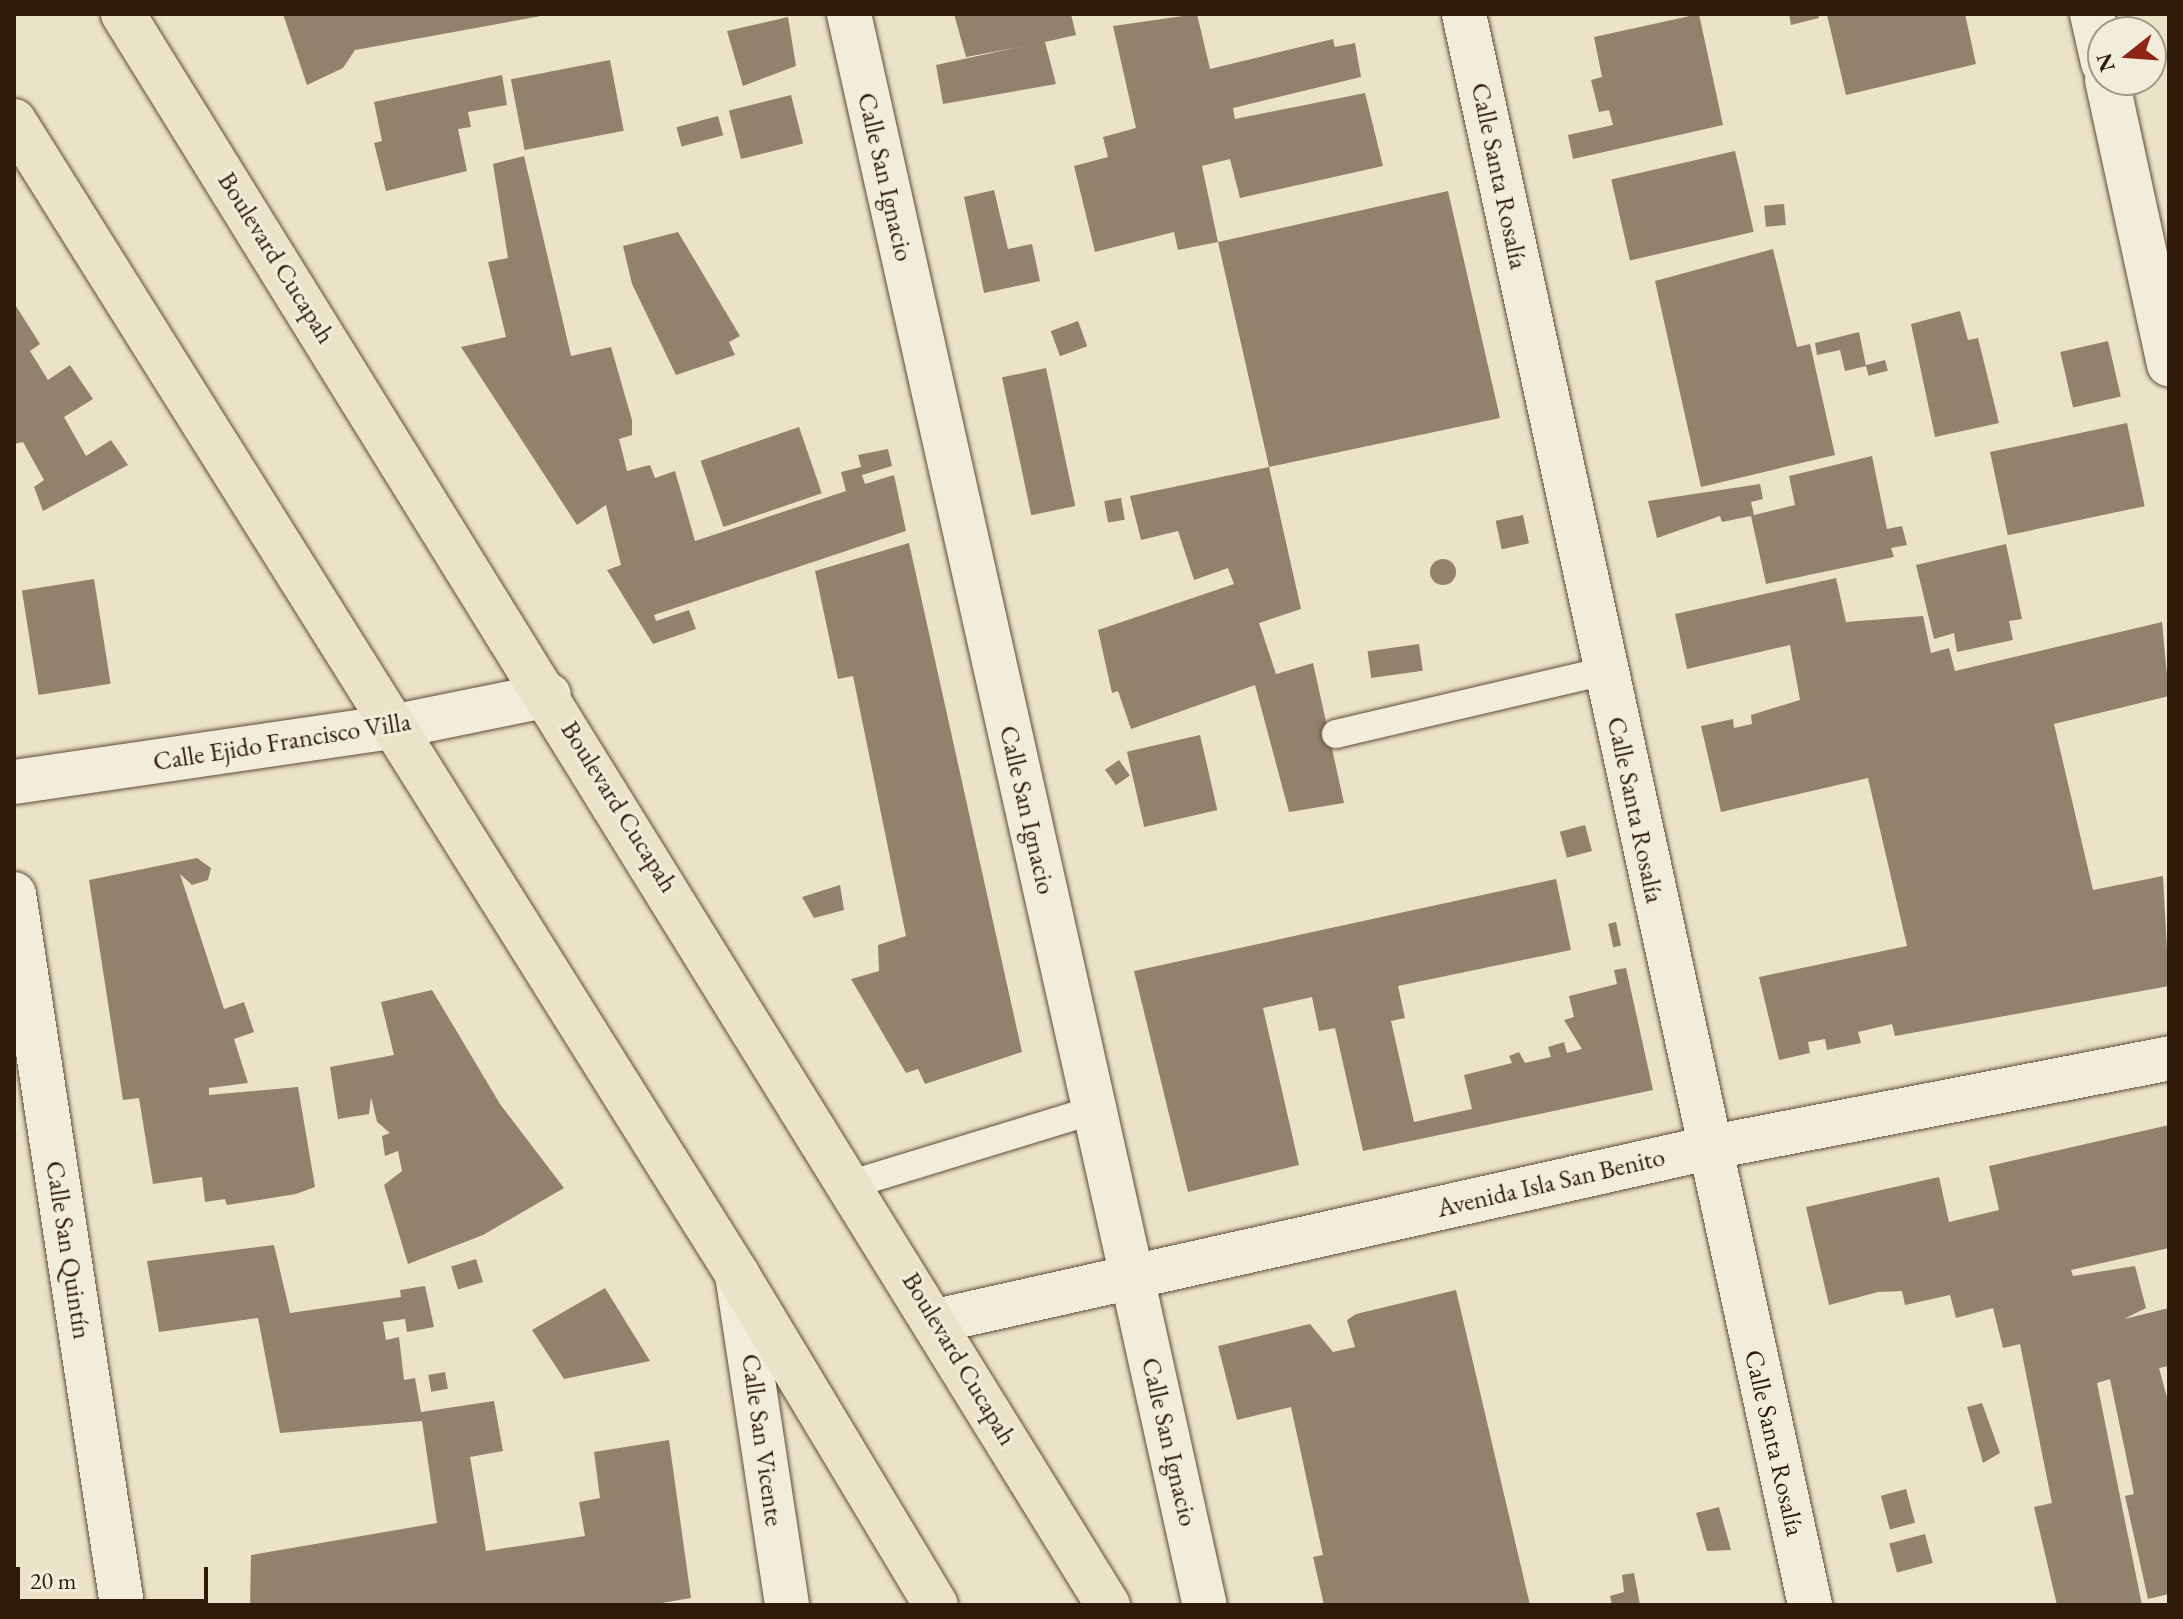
<!DOCTYPE html>
<html>
<head>
<meta charset="utf-8">
<style>
	body { margin:0 }
	#map { position:relative; width:2183px; height:1619px; overflow:hidden; background:#ebe3c7; font-family:"EB Garamond",serif }
	div>[style] { position:absolute }
	.building>* { inset:0; background:#92826b; transform-origin:0 0 }
	.round { border-radius:50% }
	.roads { filter:drop-shadow(0 0 2px #604c38) drop-shadow(0 0 2px #604c38) }
	.service>* { height:28px; margin:-14px; padding:0 14px; transform-origin:14px; border-radius:14px; background:#f2eddb }
	.minor>* { height:44px; margin:-22px; padding:0 22px; transform-origin:22px; border-radius:22px; background:#f2eddb }
	.tertiary>* { height:44px; margin:-22px; padding:0 22px; transform-origin:22px; border-radius:22px; background:#f2eddb }
	.secondary>* { height:44px; margin:-22px; padding:0 22px; transform-origin:22px; border-radius:22px; background:#f2eddb }
	.primary>* { height:44px; margin:-22px; padding:0 22px; transform-origin:22px; border-radius:22px; background:#ebe3c7 }
	span { translate:-50% -50%; white-space:nowrap; text-align:center; line-height:1.15; -webkit-text-stroke:6px #f2eddb; paint-order:stroke }
	.street-label { font-size:26px; color:#311908 }
	.frame { position:absolute; inset:0; border:16px solid #311908; pointer-events:none }
	.north { position:absolute; left:2087px; top:16px; width:80px; height:80px; box-sizing:border-box; background:#f2eddb; border:2px solid #a59887; border-radius:50%; rotate:253deg; font-size:22px; font-weight:700; line-height:32px; text-align:center; color:#311908 }
	.north::after { content:''; display:block; margin:auto; width:28px; height:36px; background:#8f2418; clip-path:polygon(50% 0,100% 100%,50% 72%,0 100%) }
	.scale { position:absolute; left:16px; top:1567px; width:192px; height:36px; box-sizing:border-box; border:4px solid #311908; border-top:0; padding-left:10px; font-size:24px; line-height:28px; white-space:nowrap; color:#311908; -webkit-text-stroke:6px #f2eddb; paint-order:stroke }
</style>
</head>
<body>
<div id="map">
	<div class="building">
		<i style="clip-path:polygon(283px 14px,541px 14px,541px 16px,355px 50px,343px 68px,307px 85px)"></i>
		<i style="clip-path:polygon(954px 14px,1071px 14px,1076px 35px,1045px 42px,1056px 84px,943px 104px,936px 65px,1024px 46px,966px 57px)"></i>
		<i style="clip-path:polygon(1197px 14px,1210px 69px,1333px 39px,1335px 47px,1355px 43px,1361px 77px,1233px 108px,1235px 119px,1365px 93px,1383px 166px,1240px 198px,1230px 159px,1202px 166px,1218px 242px,1178px 250px,1174px 232px,1095px 252px,1074px 166px,1108px 157px,1103px 137px,1136px 128px,1113px 26px)"></i>
		<i style="clip-path:polygon(1699px 14px,1723px 125px,1573px 159px,1568px 135px,1613px 125px,1609px 110px,1599px 112px,1591px 80px,1602px 77px,1594px 37px)"></i>
		<i style="clip-path:polygon(1789px 14px,1818px 14px,1819px 18px,1791px 25px)"></i>
		<i style="clip-path:polygon(1965px 14px,1976px 64px,1846px 95px,1827px 15px)"></i>
		<i style="clip-path:polygon(788px 17px,796px 66px,743px 86px,727px 31px)"></i>
		<i style="left:610px;top:60px;width:72px;height:101px;rotate:79deg"></i>
		<i style="clip-path:polygon(502px 75px,507px 105px,468px 112px,471px 127px,458px 129px,467px 171px,386px 191px,374px 143px,382px 141px,374px 102px)"></i>
		<i style="left:791px;top:95px;width:50px;height:64px;rotate:76deg"></i>
		<i style="left:718px;top:116px;width:20px;height:43px;rotate:75deg"></i>
		<i style="left:1735px;top:151px;width:83px;height:127px;rotate:77deg"></i>
		<i style="clip-path:polygon(524px 156px,571px 356px,611px 347px,632px 420px,632px 435px,619px 439px,627px 471px,650px 465px,655px 478px,675px 471px,695px 541px,846px 491px,841px 472px,861px 467px,858px 455px,888px 449px,892px 466px,862px 475px,865px 484px,894px 475px,906px 531px,654px 615px,656px 621px,689px 610px,696px 629px,653px 644px,607px 570px,621px 565px,606px 505px,577px 525px,461px 347px,506px 337px,488px 262px,508px 258px,493px 164px)"></i>
		<i style="clip-path:polygon(994px 190px,1008px 249px,1032px 244px,1040px 281px,984px 293px,964px 197px)"></i>
		<i style="clip-path:polygon(1448px 191px,1500px 418px,1269px 467px,1301px 609px,1259px 623px,1276px 674px,1313px 663px,1344px 803px,1289px 812px,1255px 685px,1131px 729px,1118px 691px,1112px 693px,1098px 630px,1234px 584px,1228px 568px,1194px 580px,1178px 531px,1141px 540px,1130px 496px,1269px 467px,1218px 242px)"></i>
		<i style="left:1784px;top:204px;width:21px;height:20px;rotate:85deg"></i>
		<i style="clip-path:polygon(678px 232px,740px 336px,729px 342px,735px 355px,676px 375px,632px 284px,623px 246px)"></i>
		<i style="clip-path:polygon(1773px 249px,1797px 347px,1810px 344px,1835px 455px,1701px 487px,1655px 281px)"></i>
		<i style="clip-path:polygon(14px 303px,40px 344px,30px 351px,48px 380px,70px 365px,93px 399px,64px 417px,86px 456px,111px 440px,128px 465px,43px 511px,34px 487px,44px 480px,23px 442px,14px 444px)"></i>
		<i style="clip-path:polygon(1960px 311px,1968px 340px,1978px 338px,1999px 423px,1935px 437px,1911px 324px)"></i>
		<i style="left:1078px;top:321px;width:27px;height:29px;rotate:70deg"></i>
		<i style="clip-path:polygon(1859px 332px,1866px 366px,1845px 371px,1840px 350px,1817px 355px,1815px 343px)"></i>
		<i style="left:2108px;top:341px;width:57px;height:49px;rotate:77deg"></i>
		<i style="left:1885px;top:360px;width:11px;height:20px;rotate:75deg"></i>
		<i style="left:1046px;top:368px;width:141px;height:45px;rotate:78deg"></i>
		<i style="left:2127px;top:423px;width:85px;height:140px;rotate:78deg"></i>
		<i style="left:799px;top:427px;width:70px;height:104px;rotate:71deg"></i>
		<i style="clip-path:polygon(1872px 456px,1887px 529px,1902px 526px,1907px 545px,1891px 548px,1894px 557px,1766px 584px,1751px 516px,1722px 522px,1720px 516px,1657px 538px,1648px 501px,1760px 484px,1763px 499px,1751px 502px,1754px 515px,1795px 505px,1789px 476px)"></i>
		<i style="left:1121px;top:498px;width:22px;height:17px;rotate:80deg"></i>
		<i style="left:1523px;top:515px;width:29px;height:28px;rotate:78deg"></i>
		<i style="clip-path:polygon(909px 543px,1022px 1052px,925px 1084px,918px 1069px,906px 1073px,851px 979px,879px 971px,878px 945px,906px 936px,853px 676px,838px 679px,815px 571px)"></i>
		<i style="clip-path:polygon(2006px 544px,2022px 619px,2009px 621px,2013px 640px,1957px 652px,1954px 633px,1934px 639px,1916px 565px)"></i>
		<i class="round" style="left:1430px;top:559px;width:26px;height:26px"></i>
		<i style="clip-path:polygon(1836px 578px,1846px 622px,1923px 616px,1931px 653px,1949px 648px,1955px 671px,2162px 622px,2169px 696px,2054px 724px,2093px 890px,2163px 876px,2169px 986px,1895px 1036px,1892px 1024px,1858px 1032px,1861px 1043px,1827px 1050px,1825px 1039px,1808px 1042px,1810px 1053px,1779px 1060px,1759px 977px,1907px 946px,1868px 778px,1721px 812px,1701px 726px,1733px 719px,1734px 728px,1752px 724px,1751px 715px,1800px 700px,1790px 645px,1687px 669px,1675px 614px)"></i>
		<i style="left:94px;top:579px;width:106px;height:73px;rotate:81deg"></i>
		<i style="left:1419px;top:644px;width:27px;height:52px;rotate:82deg"></i>
		<i style="left:1200px;top:735px;width:77px;height:75px;rotate:77deg"></i>
		<i style="left:1119px;top:760px;width:19px;height:17px;rotate:55deg"></i>
		<i style="left:1585px;top:825px;width:27px;height:26px;rotate:75deg"></i>
		<i style="clip-path:polygon(197px 858px,211px 868px,208px 880px,192px 885px,180px 874px,224px 1009px,244px 1002px,254px 1032px,234px 1039px,248px 1083px,209px 1088px,209px 1095px,298px 1087px,315px 1187px,296px 1194px,227px 1205px,225px 1199px,205px 1202px,202px 1177px,153px 1184px,139px 1098px,123px 1100px,89px 880px)"></i>
		<i style="clip-path:polygon(1556px 879px,1571px 950px,1398px 986px,1405px 1018px,1391px 1021px,1414px 1122px,1472px 1109px,1464px 1075px,1512px 1063px,1509px 1056px,1519px 1052px,1525px 1063px,1551px 1057px,1548px 1047px,1564px 1042px,1567px 1053px,1582px 1049px,1564px 1020px,1574px 1017px,1569px 996px,1617px 984px,1614px 970px,1626px 968px,1653px 1090px,1363px 1151px,1335px 1028px,1319px 1031px,1312px 997px,1263px 1008px,1299px 1165px,1188px 1192px,1134px 971px)"></i>
		<i style="clip-path:polygon(840px 885px,844px 910px,814px 918px,802px 897px)"></i>
		<i style="left:1616px;top:922px;width:24px;height:8px;rotate:78deg"></i>
		<i style="clip-path:polygon(432px 990px,500px 1104px,564px 1188px,483px 1235px,408px 1264px,384px 1185px,402px 1171px,398px 1151px,385px 1156px,382px 1136px,390px 1133px,377px 1122px,371px 1097px,369px 1114px,338px 1119px,330px 1067px,394px 1055px,381px 1002px)"></i>
		<i style="clip-path:polygon(2169px 1125px,2169px 1248px,2071px 1270px,2073px 1276px,2135px 1266px,2146px 1308px,2124px 1319px,2169px 1308px,2169px 1366px,2159px 1368px,2169px 1405px,2169px 1594px,2148px 1599px,2125px 1496px,2134px 1494px,2110px 1379px,2097px 1383px,2142px 1605px,2057px 1605px,2034px 1507px,2052px 1503px,2020px 1344px,2003px 1348px,1993px 1308px,1956px 1318px,1950px 1295px,1905px 1305px,1902px 1291px,1878px 1292px,1829px 1305px,1806px 1207px,1939px 1177px,1949px 1222px,1999px 1210px,1989px 1166px)"></i>
		<i style="clip-path:polygon(274px 1245px,290px 1313px,401px 1297px,400px 1290px,425px 1286px,434px 1327px,407px 1332px,405px 1319px,383px 1322px,386px 1340px,399px 1337px,404px 1380px,415px 1378px,421px 1412px,494px 1401px,503px 1451px,470px 1457px,486px 1551px,585px 1536px,579px 1502px,600px 1498px,594px 1452px,669px 1440px,691px 1598px,650px 1605px,250px 1605px,251px 1555px,437px 1523px,422px 1421px,280px 1433px,258px 1318px,159px 1332px,147px 1261px)"></i>
		<i style="left:476px;top:1259px;width:24px;height:26px;rotate:73deg"></i>
		<i style="clip-path:polygon(605px 1288px,650px 1361px,564px 1379px,532px 1330px)"></i>
		<i style="clip-path:polygon(1456px 1290px,1530px 1605px,1324px 1605px,1313px 1557px,1323px 1555px,1291px 1407px,1237px 1420px,1218px 1346px,1310px 1324px,1333px 1352px,1355px 1347px,1347px 1320px,1356px 1314px)"></i>
		<i style="left:445px;top:1372px;width:17px;height:17px;rotate:80deg"></i>
		<i style="clip-path:polygon(1982px 1403px,2000px 1453px,1983px 1463px,1967px 1407px)"></i>
		<i style="left:1906px;top:1489px;width:35px;height:26px;rotate:75deg"></i>
		<i style="clip-path:polygon(1719px 1507px,1731px 1550px,1707px 1551px,1696px 1513px)"></i>
		<i style="left:1925px;top:1534px;width:30px;height:37px;rotate:75deg"></i>
		<i style="clip-path:polygon(1634px 1573px,1640px 1605px,1612px 1605px,1610px 1596px,1624px 1592px,1622px 1575px)"></i>
	</div>
	<div class="roads">
		<div class="service">
			<i style="left:1336px;top:734px;width:276px;rotate:-13.2deg"></i>
			<i style="left:852px;top:1184px;width:253px;rotate:-17deg"></i>
		</div>
		<div class="minor">
			<i style="left:849px;top:14px;width:1294px;rotate:77.37deg"></i>
			<i style="left:1464px;top:14px;width:1628px;rotate:77.73deg"></i>
			<i style="left:2092px;top:14px;width:50px;rotate:77.3deg"></i>
			<i style="left:2107px;top:80px;width:291px;rotate:77.7deg"></i>
			<i style="left:14px;top:894px;width:719px;rotate:81.36deg"></i>
			<i style="left:737px;top:1274px;width:335px;rotate:81.4deg"></i>
		</div>
		<div class="tertiary">
			<i style="left:14px;top:782px;width:382px;rotate:-8.3deg"></i>
			<i style="left:392px;top:727px;width:160px;rotate:-11.5deg"></i>
		</div>
		<div class="secondary">
			<i style="left:1132px;top:1277px;width:336px;rotate:77.5deg"></i>
			<i style="left:936px;top:1321px;width:791px;rotate:-12.63deg"></i>
			<i style="left:1708px;top:1148px;width:470px;rotate:-11deg"></i>
		</div>
		<div class="primary">
			<i style="left:123px;top:14px;width:1871px;rotate:58.24deg"></i>
			<i style="left:14px;top:121px;width:1361px;rotate:57.91deg"></i>
			<i style="left:737px;top:1274px;width:386px;rotate:59deg"></i>
		</div>
	</div>
	<div class="street-label">
		<span style="left:1499px;top:176px;rotate:78deg">Calle Santa Rosalía</span>
		<span style="left:885px;top:177px;rotate:77deg">Calle San Ignacio</span>
		<span style="left:276px;top:258px;rotate:58deg">Boulevard Cucapah</span>
		<span style="left:282px;top:742px;rotate:-9deg">Calle Ejido Francisco Villa</span>
		<span style="left:619px;top:807px;rotate:58deg">Boulevard Cucapah</span>
		<span style="left:1027px;top:810px;rotate:77deg">Calle San Ignacio</span>
		<span style="left:1635px;top:810px;rotate:78deg">Calle Santa Rosalía</span>
		<span style="left:1551px;top:1183px;rotate:-13deg">Avenida Isla San Benito</span>
		<span style="left:68px;top:1250px;rotate:81deg">Calle San Quintín</span>
		<span style="left:959px;top:1359px;rotate:59deg">Boulevard Cucapah</span>
		<span style="left:762px;top:1440px;rotate:82deg">Calle San Vicente</span>
		<span style="left:1169px;top:1442px;rotate:77deg">Calle San Ignacio</span>
		<span style="left:1774px;top:1443px;rotate:77deg">Calle Santa Rosalía</span>
	</div>
	<div class="frame"></div>
	<div class="north">N</div>
	<div class="scale">20 m</div>
</div>
</body>
</html>
